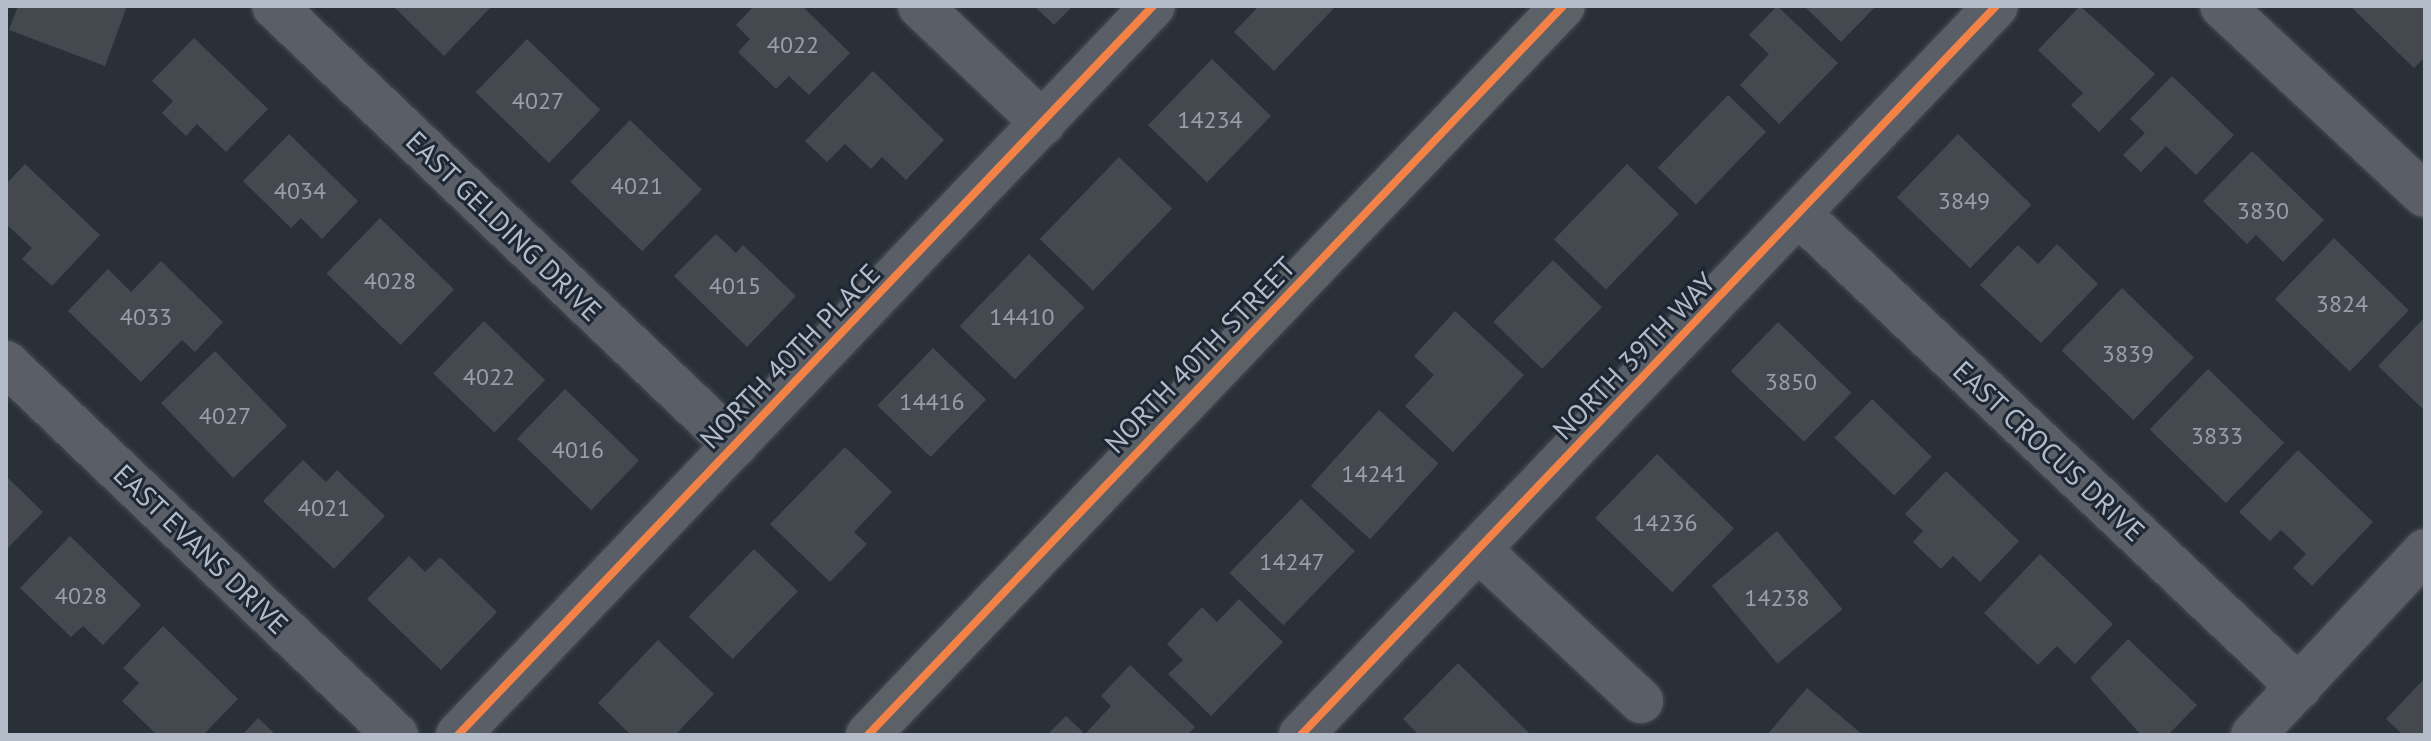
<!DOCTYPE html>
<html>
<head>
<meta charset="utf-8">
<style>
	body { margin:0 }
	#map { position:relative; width:2431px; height:741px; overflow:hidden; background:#2a3038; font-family:"PT Sans",sans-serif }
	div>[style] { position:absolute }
	.building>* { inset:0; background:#444950; transform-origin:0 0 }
	.roads { filter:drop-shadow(0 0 2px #484c53) drop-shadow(0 0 2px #484c53) }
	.minor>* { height:44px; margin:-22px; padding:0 22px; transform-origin:22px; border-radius:22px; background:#5a5e66 }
	.major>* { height:44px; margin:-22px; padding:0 22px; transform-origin:22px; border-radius:22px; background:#5c6168 }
	.cycleway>* { height:8px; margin:-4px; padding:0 4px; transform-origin:4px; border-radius:4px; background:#f48246 }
	span { translate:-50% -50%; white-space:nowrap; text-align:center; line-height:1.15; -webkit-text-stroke:6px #1d2633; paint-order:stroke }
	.number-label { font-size:24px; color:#989fab }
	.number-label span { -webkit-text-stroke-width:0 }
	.street-label { font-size:28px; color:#b4bcc9 }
	.frame { position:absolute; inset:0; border:8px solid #b4bcc9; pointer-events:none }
</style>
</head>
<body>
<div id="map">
	<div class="building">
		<i style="clip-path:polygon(18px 6px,127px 6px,105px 66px,9px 30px)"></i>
		<i style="clip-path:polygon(393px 6px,492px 6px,444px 56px)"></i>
		<i style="clip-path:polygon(754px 6px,802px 6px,850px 53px,809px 95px,789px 76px,776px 89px,738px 52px,750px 39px,736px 25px)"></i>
		<i style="clip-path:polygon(1034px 6px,1073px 6px,1054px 25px)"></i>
		<i style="clip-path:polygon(1259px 6px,1336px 6px,1274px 71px,1234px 32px)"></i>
		<i style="clip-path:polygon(1777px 6px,1838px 63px,1779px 124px,1740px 85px,1769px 54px,1749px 35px)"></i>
		<i style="clip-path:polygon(1804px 6px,1876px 6px,1841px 42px)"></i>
		<i style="clip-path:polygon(2080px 6px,2155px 74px,2099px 132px,2071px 105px,2083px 93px,2038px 50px)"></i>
		<i style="clip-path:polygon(2350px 6px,2425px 6px,2425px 57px,2414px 68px)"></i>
		<i style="clip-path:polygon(194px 38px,268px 109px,226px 152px,197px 124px,186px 136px,162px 113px,173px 101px,152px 81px)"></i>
		<i style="left:527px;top:39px;width:102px;height:74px;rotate:44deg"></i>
		<i style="left:1212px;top:59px;width:82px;height:92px;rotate:44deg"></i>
		<i style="clip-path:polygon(873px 71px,944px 140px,906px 180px,882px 157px,871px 169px,845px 144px,827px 162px,805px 141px)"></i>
		<i style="clip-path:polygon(2172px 76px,2234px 135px,2196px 175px,2166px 146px,2141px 172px,2123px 155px,2145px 133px,2130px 119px)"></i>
		<i style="left:1728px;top:95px;width:53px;height:101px;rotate:44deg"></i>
		<i style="left:630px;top:120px;width:100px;height:86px;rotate:44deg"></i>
		<i style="clip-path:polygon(289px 134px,358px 201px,322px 239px,301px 218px,291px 228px,243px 181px)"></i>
		<i style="left:1958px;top:134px;width:102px;height:88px;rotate:44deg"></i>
		<i style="clip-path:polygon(2252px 151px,2324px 220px,2283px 262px,2256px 235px,2247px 244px,2203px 201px)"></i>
		<i style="left:1119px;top:157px;width:74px;height:114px;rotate:44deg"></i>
		<i style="clip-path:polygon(25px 164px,100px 235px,52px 286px,22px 259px,32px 248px,6px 224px,6px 184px)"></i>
		<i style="left:1627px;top:164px;width:72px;height:105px;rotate:44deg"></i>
		<i style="left:380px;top:218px;width:103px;height:77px;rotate:44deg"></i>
		<i style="clip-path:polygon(716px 234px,736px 253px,743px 245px,796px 296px,747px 347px,674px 276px)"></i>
		<i style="left:2334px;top:238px;width:104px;height:85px;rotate:44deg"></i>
		<i style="clip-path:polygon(2057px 244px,2098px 284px,2041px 343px,1980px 285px,2018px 245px,2038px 264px)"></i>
		<i style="left:1029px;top:254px;width:77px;height:100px;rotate:44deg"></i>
		<i style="left:1553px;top:260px;width:68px;height:86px;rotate:44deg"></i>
		<i style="clip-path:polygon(161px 261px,223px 322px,195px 352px,182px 340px,141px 382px,68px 311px,108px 269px,131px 292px)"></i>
		<i style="left:2122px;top:288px;width:100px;height:87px;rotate:44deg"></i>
		<i style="clip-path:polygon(1455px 311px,1524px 375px,1453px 452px,1405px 406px,1434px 375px,1414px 356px)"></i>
		<i style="clip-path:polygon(2425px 317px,2425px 411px,2378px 366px)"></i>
		<i style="left:484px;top:321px;width:85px;height:73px;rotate:44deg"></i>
		<i style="left:1778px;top:322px;width:102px;height:68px;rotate:44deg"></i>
		<i style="left:933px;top:348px;width:74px;height:80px;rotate:44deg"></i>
		<i style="left:215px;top:351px;width:104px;height:75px;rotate:46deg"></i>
		<i style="left:2208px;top:369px;width:106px;height:84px;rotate:44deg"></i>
		<i style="left:565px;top:389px;width:103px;height:69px;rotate:44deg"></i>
		<i style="left:1872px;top:399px;width:83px;height:54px;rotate:44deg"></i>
		<i style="left:1379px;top:410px;width:80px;height:102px;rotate:42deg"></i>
		<i style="clip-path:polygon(845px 447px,892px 492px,854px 532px,867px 544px,830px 582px,770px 524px)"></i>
		<i style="clip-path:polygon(2298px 450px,2373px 522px,2312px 586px,2293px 568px,2306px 554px,2281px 530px,2270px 541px,2239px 512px)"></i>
		<i style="left:1657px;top:454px;width:107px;height:89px;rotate:44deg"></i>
		<i style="clip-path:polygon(303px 460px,326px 482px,337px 470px,385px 516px,334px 569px,263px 501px)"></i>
		<i style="clip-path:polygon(1946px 471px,2019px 541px,1980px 582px,1953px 556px,1941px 569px,1913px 542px,1923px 531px,1905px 514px)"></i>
		<i style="clip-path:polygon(6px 476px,43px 512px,6px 550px)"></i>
		<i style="left:1301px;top:499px;width:75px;height:103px;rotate:44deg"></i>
		<i style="left:1777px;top:531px;width:102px;height:85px;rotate:50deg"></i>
		<i style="clip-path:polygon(70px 536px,141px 605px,103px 645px,83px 626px,71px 637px,20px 588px)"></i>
		<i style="left:754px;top:549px;width:61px;height:94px;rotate:44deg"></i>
		<i style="clip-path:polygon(2040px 554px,2113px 624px,2075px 664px,2057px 646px,2038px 665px,1984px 613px)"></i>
		<i style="clip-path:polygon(409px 556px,425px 572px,440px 557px,497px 612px,441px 670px,367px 599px)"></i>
		<i style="clip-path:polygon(1239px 599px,1283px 642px,1211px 716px,1168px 674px,1183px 660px,1167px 644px,1202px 607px,1217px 622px)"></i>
		<i style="clip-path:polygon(163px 626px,238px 699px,203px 735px,157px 735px,122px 701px,139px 683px,123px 668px)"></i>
		<i style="clip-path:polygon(2128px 639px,2197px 705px,2168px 735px,2141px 735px,2090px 678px)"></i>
		<i style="clip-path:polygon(658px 640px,714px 694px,675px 735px,631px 735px,598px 703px)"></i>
		<i style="clip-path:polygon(1458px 663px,1531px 735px,1419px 735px,1403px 719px)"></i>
		<i style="clip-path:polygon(1130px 665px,1195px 727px,1187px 735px,1052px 735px,1049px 733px,1066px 716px,1085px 734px,1111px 706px,1101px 696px)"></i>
		<i style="clip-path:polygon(2425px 678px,2425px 735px,2403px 735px,2386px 719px)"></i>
		<i style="clip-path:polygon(1807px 688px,1863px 735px,1767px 735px)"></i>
		<i style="clip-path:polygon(258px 718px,276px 735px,242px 735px)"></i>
	</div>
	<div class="roads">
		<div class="minor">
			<i style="left:274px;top:6px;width:637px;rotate:43.6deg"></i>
			<i style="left:920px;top:6px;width:170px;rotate:43.6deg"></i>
			<i style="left:2222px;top:6px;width:277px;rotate:43deg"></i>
			<i style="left:1800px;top:215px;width:687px;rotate:43.41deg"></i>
			<i style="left:6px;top:363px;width:539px;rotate:43.65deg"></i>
			<i style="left:1478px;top:549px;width:223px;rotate:43deg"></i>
			<i style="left:458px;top:735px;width:1007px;rotate:-46.37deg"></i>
			<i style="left:1301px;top:735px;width:1007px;rotate:-46.37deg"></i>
			<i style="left:2253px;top:735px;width:252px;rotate:-46.9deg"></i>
		</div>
		<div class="major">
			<i style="left:868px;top:735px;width:1007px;rotate:-46.37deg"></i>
		</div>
	</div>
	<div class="cycleway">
		<i style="left:458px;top:735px;width:1007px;rotate:-46.37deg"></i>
		<i style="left:868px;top:735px;width:1007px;rotate:-46.37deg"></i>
		<i style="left:1301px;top:735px;width:1007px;rotate:-46.37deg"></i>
	</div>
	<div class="number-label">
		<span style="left:793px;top:45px">4022</span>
		<span style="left:538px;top:101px">4027</span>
		<span style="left:1210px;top:120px">14234</span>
		<span style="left:637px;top:186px">4021</span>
		<span style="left:300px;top:191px">4034</span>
		<span style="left:1964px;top:201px">3849</span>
		<span style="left:2263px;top:211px">3830</span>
		<span style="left:390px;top:281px">4028</span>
		<span style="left:735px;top:286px">4015</span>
		<span style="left:2342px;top:304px">3824</span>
		<span style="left:146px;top:317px">4033</span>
		<span style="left:1022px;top:317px">14410</span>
		<span style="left:2128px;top:354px">3839</span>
		<span style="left:489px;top:377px">4022</span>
		<span style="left:1791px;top:382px">3850</span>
		<span style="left:932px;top:402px">14416</span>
		<span style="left:225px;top:416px">4027</span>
		<span style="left:2217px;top:436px">3833</span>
		<span style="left:578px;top:450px">4016</span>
		<span style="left:1374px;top:474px">14241</span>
		<span style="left:324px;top:508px">4021</span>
		<span style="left:1665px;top:523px">14236</span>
		<span style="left:1292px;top:562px">14247</span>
		<span style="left:81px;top:596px">4028</span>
		<span style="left:1777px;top:598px">14238</span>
	</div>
	<div class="street-label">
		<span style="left:504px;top:226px;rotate:44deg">EAST GELDING DRIVE</span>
		<span style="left:1200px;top:355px;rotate:-46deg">NORTH 40TH STREET</span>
		<span style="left:790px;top:356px;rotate:-46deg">NORTH 40TH PLACE</span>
		<span style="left:1634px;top:356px;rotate:-46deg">NORTH 39TH WAY</span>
		<span style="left:2049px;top:451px;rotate:43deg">EAST CROCUS DRIVE</span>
		<span style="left:201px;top:549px;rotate:44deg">EAST EVANS DRIVE</span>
	</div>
	<div class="frame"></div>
</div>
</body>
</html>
